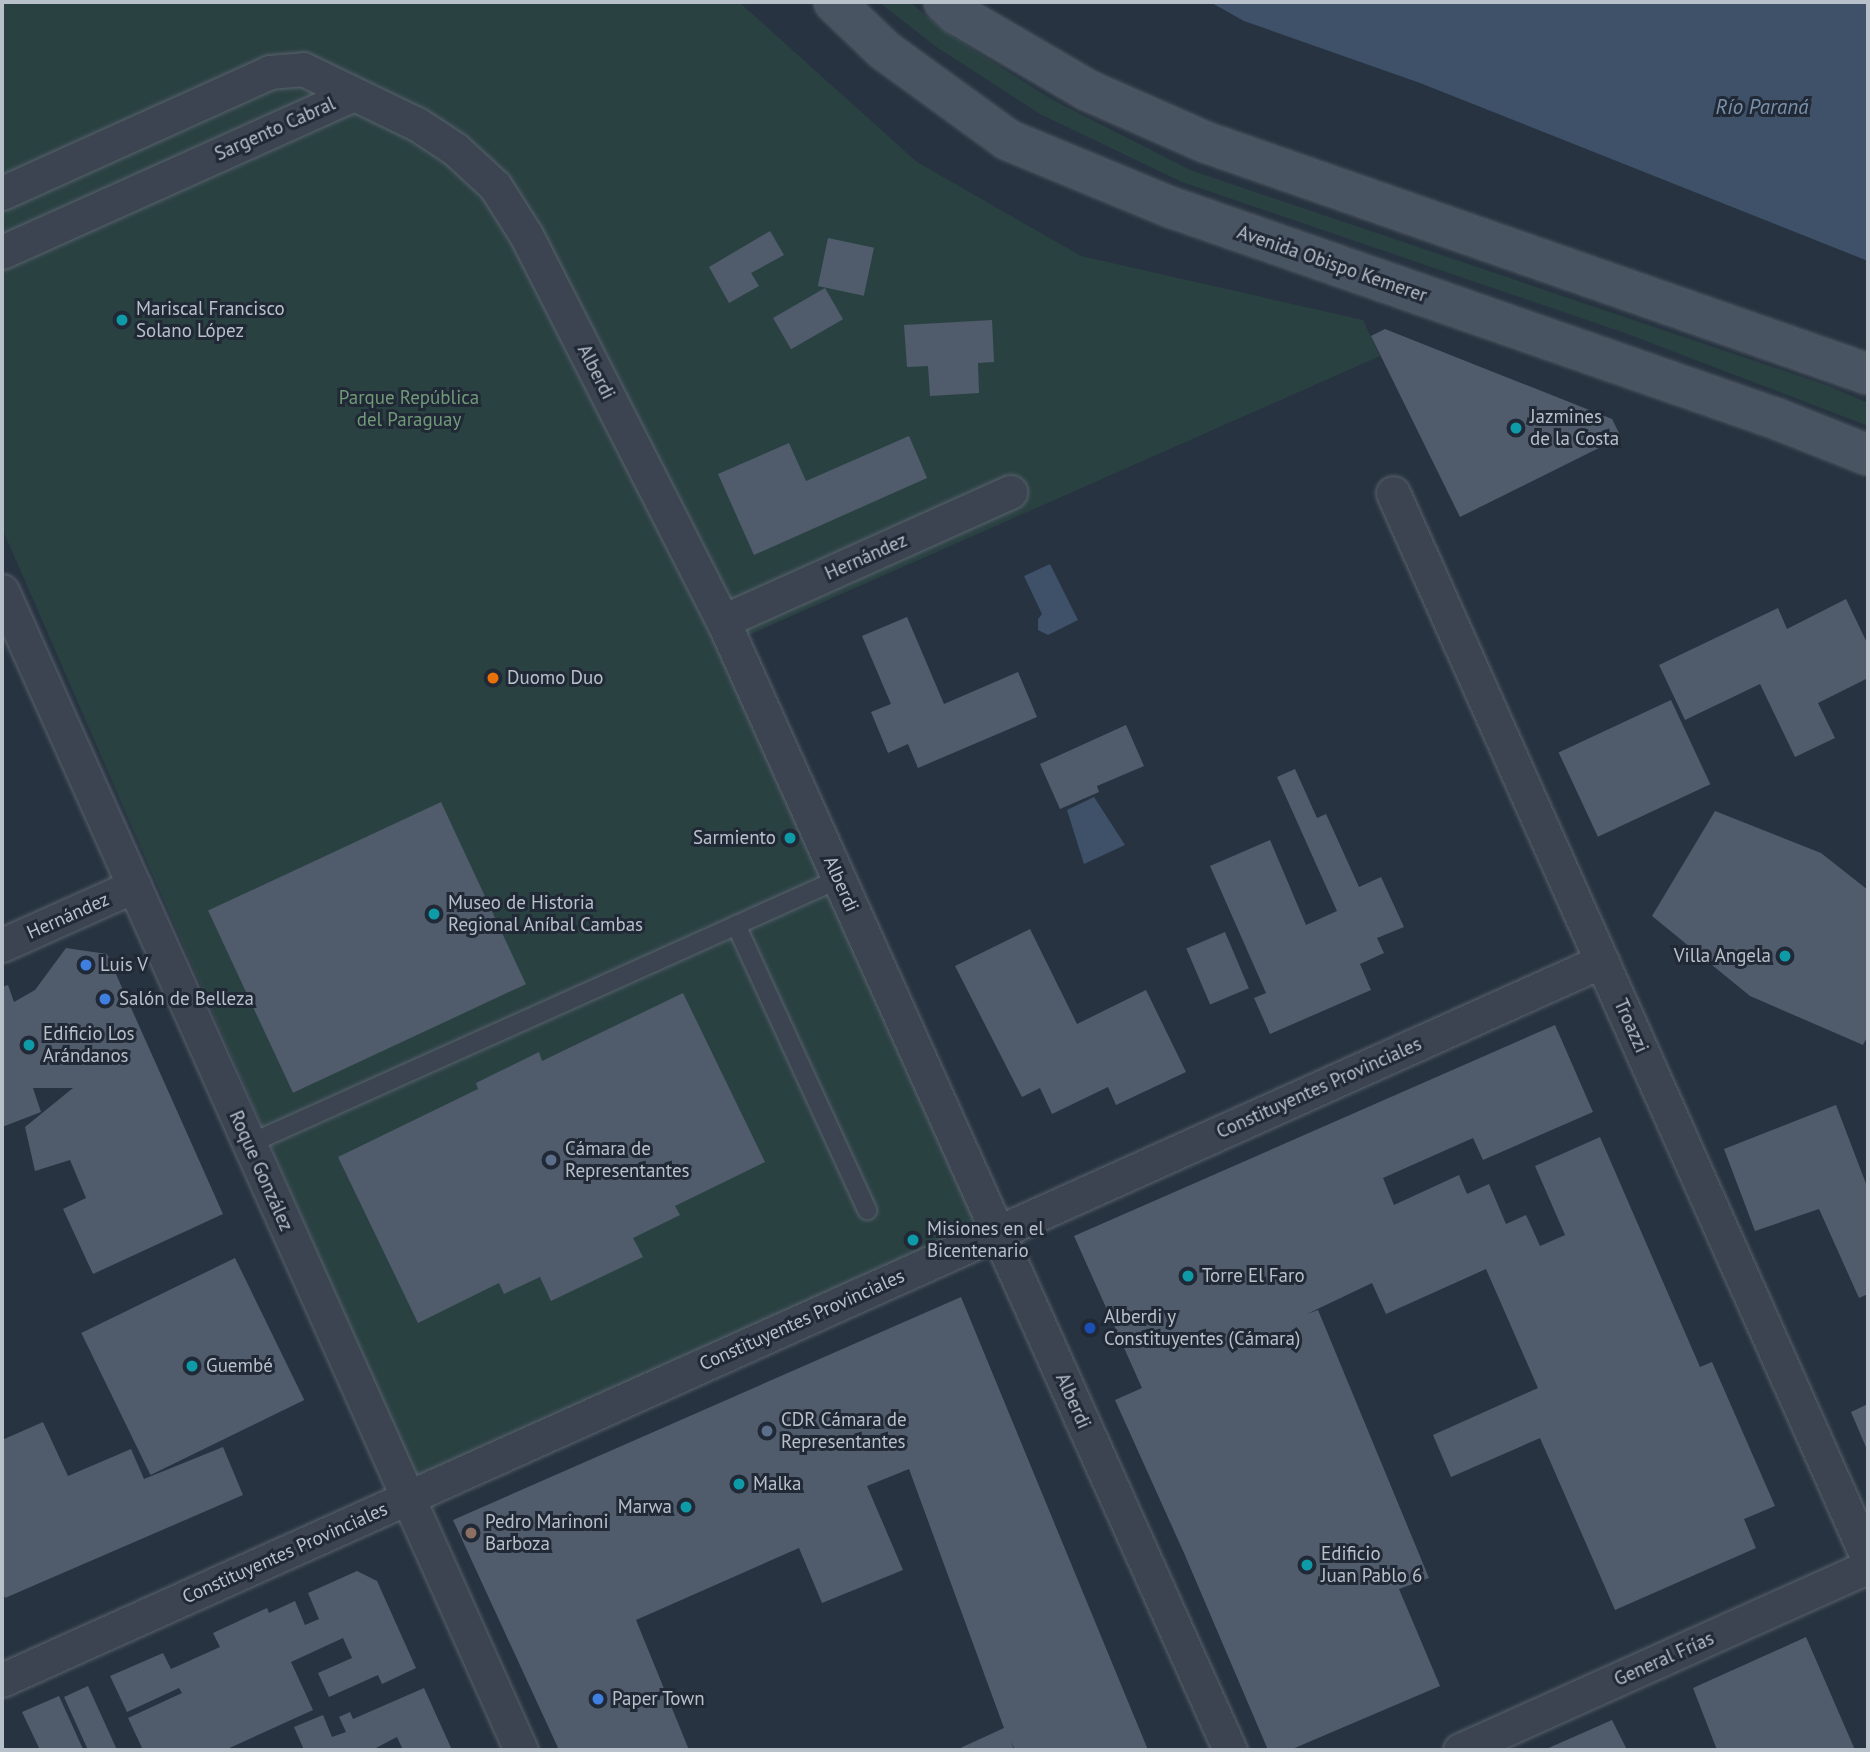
<!DOCTYPE html>
<html>
<head>
<meta charset="utf-8">
<style>
	body { margin:0 }
	#map { position:relative; width:1870px; height:1752px; overflow:hidden; background:#273340; font-family:"PT Sans",sans-serif }
	div>[style] { position:absolute }
	.green>* { inset:0; background:#2a4142 }
	.water>* { inset:0; background:#3e5168 }
	.building>* { inset:0; background:#505c6b; transform-origin:0 0 }
	.roads { filter:drop-shadow(0 0 2px #59626d) drop-shadow(0 0 2px #59626d) }
	.service>* { height:18px; margin:-9px; padding:0 9px; transform-origin:9px; border-radius:9px; background:#3b4450 }
	.minor>* { height:33px; margin:-16.5px; padding:0 16.5px; transform-origin:16.5px; border-radius:16.5px; background:#3b4450 }
	.secondary>* { height:38px; margin:-19px; padding:0 19px; transform-origin:19px; border-radius:19px; background:#495463 }
	.dots>* { width:19px; height:19px; translate:-50% -50%; box-sizing:border-box; border:4px solid #202935; border-radius:50% }
	span { translate:-50% -50%; white-space:nowrap; text-align:center; line-height:1.15; -webkit-text-stroke:6px #202935; paint-order:stroke }
	.street-label { font-size:19px; color:#b8c0ca }
	.poi-label { font-size:19px; color:#b8c0ca }
	.left { translate:0 -50%; text-align:left }
	.right { translate:-100% -50%; text-align:right }
	.park-label { font-size:19px; color:#709a78 }
	.water-label { font-size:21px; color:#7a91ac; font-style:italic }
	.frame { position:absolute; inset:0; border:4px solid #b8c0ca; pointer-events:none }
</style>
</head>
<body>
<div id="map">
	<div class="green">
		<i style="clip-path:polygon(2px 2px,739px 2px,917px 162px,1081px 256px,1363px 320px,1380px 356px,747px 636px,989px 1233px,421px 1492px,2px 528px)"></i>
		<i style="clip-path:polygon(879px 2px,910px 2px,946px 32px,1051px 99px,1190px 170px,1829px 386px,1868px 403px,1868px 426px,1625px 333px,1182px 182px,1040px 114px,935px 46px)"></i>
	</div>
	<div class="water">
		<i style="clip-path:polygon(1210px 2px,1868px 2px,1868px 261px,1420px 83px,1244px 21px)"></i>
		<i style="clip-path:polygon(1050px 564px,1078px 620px,1048px 635px,1038px 630px,1038px 619px,1042px 614px,1024px 576px)"></i>
		<i style="clip-path:polygon(1094px 797px,1125px 845px,1084px 864px,1067px 810px)"></i>
	</div>
	<div class="building">
		<i style="clip-path:polygon(770px 231px,784px 255px,751px 273px,759px 286px,729px 303px,709px 267px)"></i>
		<i style="left:828px;top:238px;width:47px;height:49px;rotate:12deg"></i>
		<i style="left:825px;top:288px;width:36px;height:60px;rotate:60deg"></i>
		<i style="clip-path:polygon(992px 320px,994px 362px,978px 363px,979px 393px,930px 396px,928px 366px,907px 367px,904px 325px)"></i>
		<i style="clip-path:polygon(1385px 329px,1612px 419px,1621px 437px,1460px 517px,1371px 336px)"></i>
		<i style="clip-path:polygon(909px 436px,927px 478px,754px 555px,718px 474px,789px 443px,806px 481px)"></i>
		<i style="clip-path:polygon(1846px 599px,1868px 645px,1868px 678px,1818px 703px,1835px 738px,1795px 757px,1760px 684px,1685px 720px,1659px 665px,1778px 608px,1787px 629px)"></i>
		<i style="clip-path:polygon(907px 617px,944px 704px,1018px 672px,1037px 717px,918px 768px,908px 744px,888px 753px,871px 712px,891px 704px,862px 636px)"></i>
		<i style="left:1671px;top:700px;width:93px;height:124px;rotate:65deg"></i>
		<i style="clip-path:polygon(1126px 725px,1144px 766px,1097px 786px,1099px 792px,1060px 809px,1040px 764px)"></i>
		<i style="clip-path:polygon(1295px 769px,1317px 818px,1326px 814px,1359px 887px,1381px 877px,1404px 927px,1377px 938px,1384px 953px,1360px 964px,1371px 990px,1270px 1034px,1254px 998px,1266px 993px,1210px 866px,1270px 840px,1306px 925px,1337px 911px,1277px 777px)"></i>
		<i style="left:441px;top:802px;width:201px;height:257px;rotate:65deg"></i>
		<i style="clip-path:polygon(1715px 811px,1821px 853px,1868px 890px,1868px 1035px,1863px 1045px,1750px 996px,1652px 916px)"></i>
		<i style="clip-path:polygon(1030px 929px,1077px 1024px,1146px 990px,1186px 1072px,1116px 1105px,1108px 1087px,1052px 1114px,1040px 1088px,1022px 1097px,955px 966px)"></i>
		<i style="left:1225px;top:932px;width:61px;height:42px;rotate:67deg"></i>
		<i style="clip-path:polygon(66px 948px,107px 954px,223px 1214px,93px 1274px,63px 1209px,86px 1198px,70px 1160px,35px 1171px,25px 1127px,73px 1088px,33px 1088px,41px 1112px,2px 1127px,2px 987px,8px 985px,14px 1002px,35px 990px)"></i>
		<i style="clip-path:polygon(683px 993px,765px 1162px,675px 1206px,680px 1215px,633px 1238px,643px 1257px,551px 1301px,540px 1277px,504px 1294px,499px 1283px,418px 1323px,338px 1157px,478px 1089px,476px 1083px,539px 1052px,542px 1061px)"></i>
		<i style="clip-path:polygon(1555px 1025px,1593px 1112px,1483px 1160px,1473px 1138px,1383px 1178px,1394px 1205px,1459px 1175px,1467px 1194px,1489px 1184px,1506px 1224px,1526px 1215px,1540px 1246px,1565px 1235px,1535px 1166px,1600px 1137px,1700px 1367px,1712px 1362px,1775px 1506px,1744px 1519px,1756px 1548px,1615px 1610px,1540px 1438px,1451px 1477px,1433px 1435px,1538px 1388px,1486px 1269px,1386px 1314px,1372px 1283px,1307px 1314px,1318px 1310px,1429px 1578px,1399px 1589px,1440px 1686px,1290px 1750px,1268px 1750px,1184px 1553px,1115px 1400px,1142px 1388px,1074px 1236px)"></i>
		<i style="clip-path:polygon(1836px 1105px,1868px 1189px,1868px 1294px,1859px 1298px,1819px 1209px,1755px 1231px,1724px 1149px)"></i>
		<i style="left:235px;top:1258px;width:158px;height:171px;rotate:64deg"></i>
		<i style="clip-path:polygon(961px 1297px,1148px 1750px,1015px 1750px,1011px 1742px,1014px 1750px,956px 1750px,1004px 1728px,909px 1469px,867px 1486px,903px 1570px,822px 1603px,799px 1548px,636px 1620px,689px 1750px,559px 1750px,453px 1520px)"></i>
		<i style="clip-path:polygon(1868px 1404px,1868px 1452px,1851px 1412px)"></i>
		<i style="clip-path:polygon(43px 1422px,68px 1476px,131px 1449px,144px 1479px,223px 1447px,243px 1495px,5px 1598px,2px 1591px,2px 1440px)"></i>
		<i style="clip-path:polygon(357px 1571px,377px 1581px,416px 1668px,382px 1684px,378px 1675px,329px 1697px,318px 1673px,352px 1658px,343px 1638px,291px 1662px,313px 1710px,225px 1750px,143px 1750px,128px 1718px,182px 1693px,179px 1688px,127px 1712px,110px 1676px,163px 1653px,171px 1669px,220px 1647px,213px 1633px,267px 1608px,269px 1613px,295px 1601px,305px 1625px,319px 1619px,308px 1593px)"></i>
		<i style="clip-path:polygon(1806px 1637px,1855px 1750px,1717px 1750px,1693px 1688px)"></i>
		<i style="clip-path:polygon(88px 1686px,117px 1750px,88px 1750px,64px 1697px)"></i>
		<i style="clip-path:polygon(424px 1688px,452px 1750px,403px 1750px,397px 1737px,372px 1750px,304px 1750px,294px 1727px,323px 1715px,332px 1737px,346px 1732px,339px 1717px,350px 1712px,353px 1719px)"></i>
		<i style="clip-path:polygon(59px 1696px,82px 1747px,83px 1750px,40px 1750px,22px 1712px)"></i>
		<i style="clip-path:polygon(1612px 1720px,1627px 1750px,1544px 1750px)"></i>
	</div>
	<div class="roads">
		<div class="service">
			<i style="left:736px;top:925px;width:314px;rotate:65.3deg"></i>
			<i style="left:249px;top:1144px;width:647px;rotate:-24.19deg"></i>
		</div>
		<div class="minor">
			<i style="left:2px;top:193px;width:294px;rotate:-24.3deg"></i>
			<i style="left:270px;top:72px;width:33px;rotate:-5deg"></i>
			<i style="left:303px;top:69px;width:127px;rotate:25.8deg"></i>
			<i style="left:417px;top:124px;width:45px;rotate:33.3deg"></i>
			<i style="left:455px;top:149px;width:54px;rotate:42.8deg"></i>
			<i style="left:495px;top:186px;width:58px;rotate:57.7deg"></i>
			<i style="left:526px;top:235px;width:433px;rotate:63deg"></i>
			<i style="left:723px;top:621px;width:1238px;rotate:65.82deg"></i>
			<i style="left:2px;top:252px;width:385px;rotate:-24.2deg"></i>
			<i style="left:1393px;top:493px;width:1167px;rotate:65.98deg"></i>
			<i style="left:2px;top:591px;width:1270px;rotate:65.88deg"></i>
			<i style="left:723px;top:621px;width:315px;rotate:-24.2deg"></i>
			<i style="left:2px;top:945px;width:145px;rotate:-24.1deg"></i>
			<i style="left:2px;top:1680px;width:1754px;rotate:-24.2deg"></i>
			<i style="left:1460px;top:1750px;width:447px;rotate:-24.2deg"></i>
		</div>
		<div class="secondary">
			<i style="left:834px;top:2px;width:69px;rotate:43.8deg"></i>
			<i style="left:884px;top:50px;width:153px;rotate:36deg"></i>
			<i style="left:1008px;top:140px;width:175px;rotate:22.5deg"></i>
			<i style="left:1170px;top:207px;width:643px;rotate:19.25deg"></i>
			<i style="left:1777px;top:419px;width:98px;rotate:21.6deg"></i>
			<i style="left:944px;top:2px;width:18px;rotate:43deg"></i>
			<i style="left:957px;top:14px;width:151px;rotate:30.3deg"></i>
			<i style="left:1087px;top:90px;width:129px;rotate:23.8deg"></i>
			<i style="left:1205px;top:142px;width:702px;rotate:19.29deg"></i>
		</div>
	</div>
	<div class="dots">
		<i style="left:122px;top:320px;background:#0f9aa8"></i>
		<i style="left:1516px;top:428px;background:#0f9aa8"></i>
		<i style="left:493px;top:678px;background:#e8710a"></i>
		<i style="left:790px;top:838px;background:#0f9aa8"></i>
		<i style="left:434px;top:914px;background:#0f9aa8"></i>
		<i style="left:1785px;top:956px;background:#0f9aa8"></i>
		<i style="left:86px;top:965px;background:#3f7fe0"></i>
		<i style="left:105px;top:999px;background:#3f7fe0"></i>
		<i style="left:29px;top:1045px;background:#0f9aa8"></i>
		<i style="left:551px;top:1160px;background:#5c6f8a"></i>
		<i style="left:913px;top:1240px;background:#0f9aa8"></i>
		<i style="left:1188px;top:1276px;background:#0f9aa8"></i>
		<i style="left:1090px;top:1328px;background:#1a4fb4"></i>
		<i style="left:192px;top:1366px;background:#0f9aa8"></i>
		<i style="left:767px;top:1431px;background:#5c6f8a"></i>
		<i style="left:739px;top:1484px;background:#0f9aa8"></i>
		<i style="left:686px;top:1507px;background:#0f9aa8"></i>
		<i style="left:471px;top:1533px;background:#8d6e63"></i>
		<i style="left:1307px;top:1565px;background:#0f9aa8"></i>
		<i style="left:598px;top:1699px;background:#3f7fe0"></i>
	</div>
	<div class="street-label">
		<span style="left:275px;top:129px;rotate:-24deg">Sargento Cabral</span>
		<span style="left:1332px;top:264px;rotate:19deg">Avenida Obispo Kemerer</span>
		<span style="left:596px;top:372px;rotate:63deg">Alberdi</span>
		<span style="left:866px;top:557px;rotate:-24deg">Hernández</span>
		<span style="left:841px;top:884px;rotate:66deg">Alberdi</span>
		<span style="left:68px;top:916px;rotate:-24deg">Hernández</span>
		<span style="left:1631px;top:1026px;rotate:66deg">Troazzi</span>
		<span style="left:1319px;top:1088px;rotate:-24deg">Constituyentes Provinciales</span>
		<span style="left:261px;top:1171px;rotate:66deg">Roque González</span>
		<span style="left:802px;top:1320px;rotate:-24deg">Constituyentes Provinciales</span>
		<span style="left:1073px;top:1401px;rotate:66deg">Alberdi</span>
		<span style="left:285px;top:1553px;rotate:-24deg">Constituyentes Provinciales</span>
		<span style="left:1664px;top:1659px;rotate:-24deg">General Frías</span>
	</div>
	<div class="poi-label">
		<span class="left" style="left:136px;top:320px">Mariscal Francisco<br>Solano López</span>
		<span class="left" style="left:1530px;top:428px">Jazmines<br>de la Costa</span>
		<span class="left" style="left:507px;top:678px">Duomo Duo</span>
		<span class="right" style="left:776px;top:838px">Sarmiento</span>
		<span class="left" style="left:448px;top:914px">Museo de Historia<br>Regional Aníbal Cambas</span>
		<span class="right" style="left:1771px;top:956px">Villa Angela</span>
		<span class="left" style="left:100px;top:965px">Luis V</span>
		<span class="left" style="left:119px;top:999px">Salón de Belleza</span>
		<span class="left" style="left:43px;top:1045px">Edificio Los<br>Arándanos</span>
		<span class="left" style="left:565px;top:1160px">Cámara de<br>Representantes</span>
		<span class="left" style="left:927px;top:1240px">Misiones en el<br>Bicentenario</span>
		<span class="left" style="left:1202px;top:1276px">Torre El Faro</span>
		<span class="left" style="left:1104px;top:1328px">Alberdi y<br>Constituyentes (Cámara)</span>
		<span class="left" style="left:206px;top:1366px">Guembé</span>
		<span class="left" style="left:781px;top:1431px">CDR Cámara de<br>Representantes</span>
		<span class="left" style="left:753px;top:1484px">Malka</span>
		<span class="right" style="left:672px;top:1507px">Marwa</span>
		<span class="left" style="left:485px;top:1533px">Pedro Marinoni<br>Barboza</span>
		<span class="left" style="left:1321px;top:1565px">Edificio<br>Juan Pablo 6</span>
		<span class="left" style="left:612px;top:1699px">Paper Town</span>
	</div>
	<div class="park-label">
		<span style="left:409px;top:409px">Parque República<br>del Paraguay</span>
	</div>
	<div class="water-label">
		<span style="left:1762px;top:107px">Río Paraná</span>
	</div>
	<div class="frame"></div>
</div>
</body>
</html>
